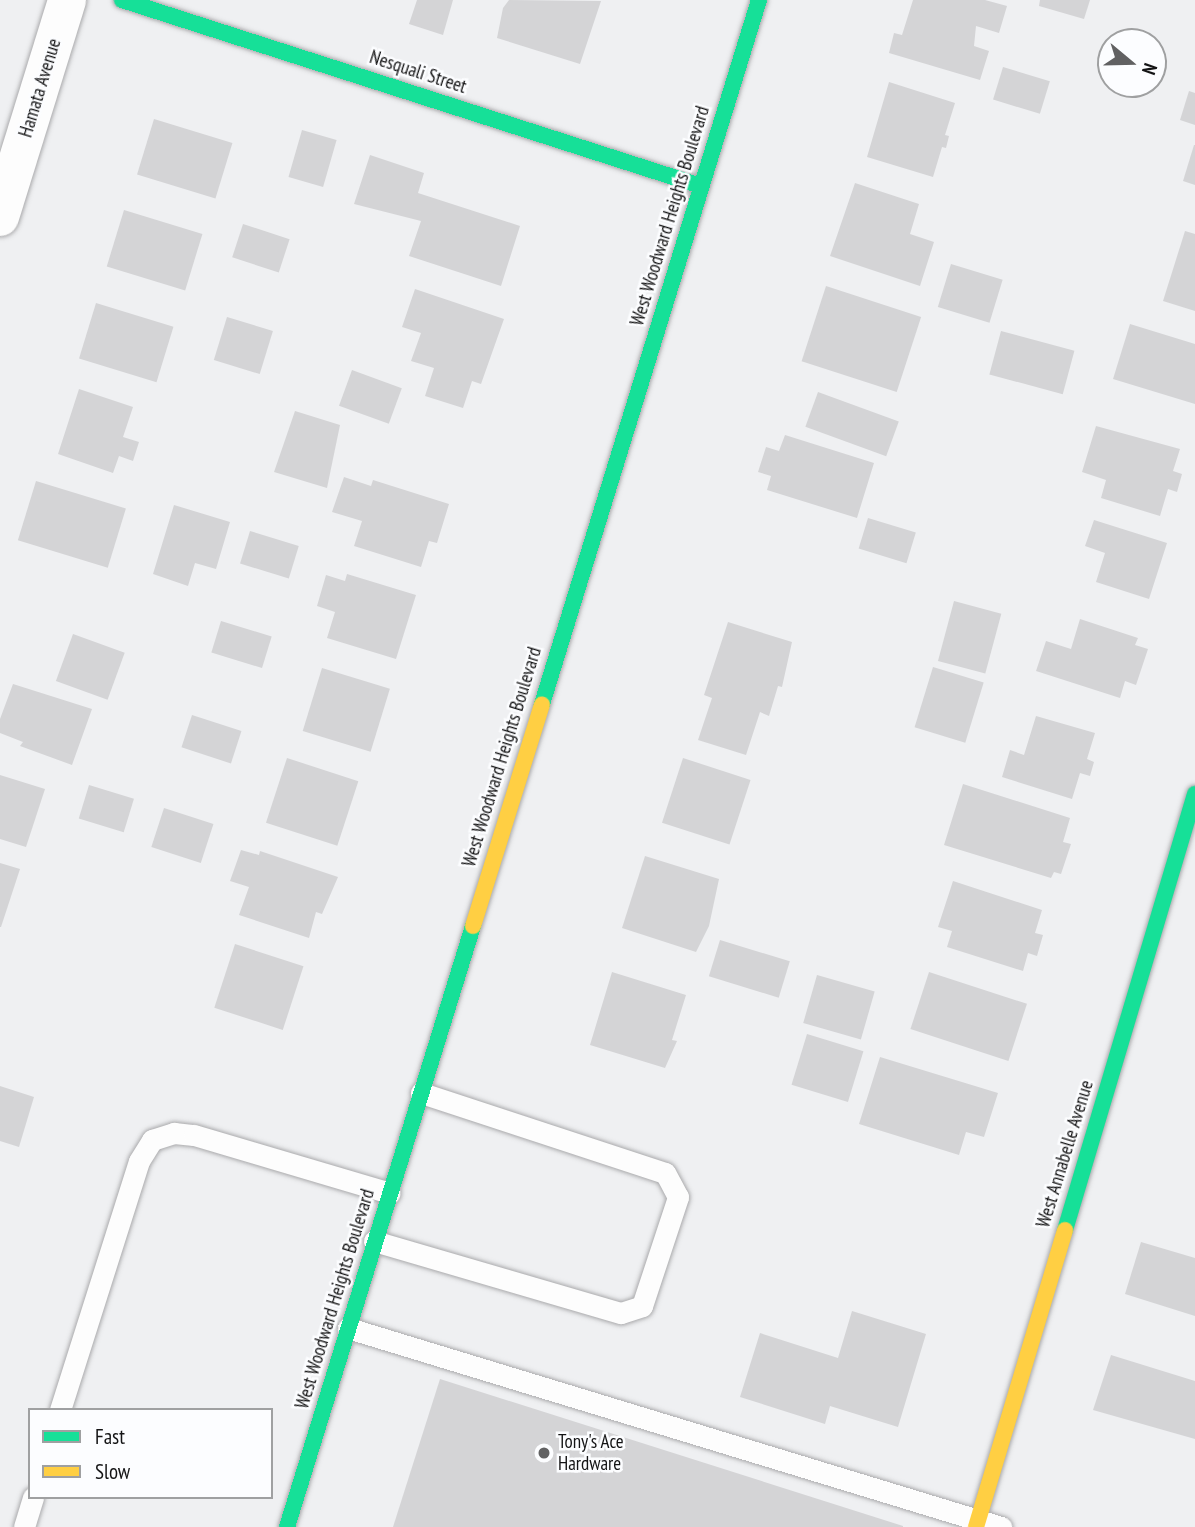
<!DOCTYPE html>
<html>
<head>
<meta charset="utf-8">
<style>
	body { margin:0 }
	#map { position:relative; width:1195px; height:1527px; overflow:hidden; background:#eff0f2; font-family:"PT Sans Narrow",sans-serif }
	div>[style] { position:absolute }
	.building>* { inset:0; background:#d4d4d6; transform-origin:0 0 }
	.roads { filter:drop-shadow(0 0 2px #aaaaac) drop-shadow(0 0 2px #aaaaac) }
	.lane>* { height:21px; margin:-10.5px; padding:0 10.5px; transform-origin:10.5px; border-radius:10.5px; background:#fdfdfd }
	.street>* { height:38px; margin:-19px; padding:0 19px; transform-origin:19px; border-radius:19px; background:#fdfdfd }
	.fast>* { height:16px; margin:-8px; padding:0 8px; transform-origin:8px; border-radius:8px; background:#16e098 }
	.slow>* { height:16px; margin:-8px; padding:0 8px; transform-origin:8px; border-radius:8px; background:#ffcf43 }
	.dots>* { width:19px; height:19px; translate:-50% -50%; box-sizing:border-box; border:4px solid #fcfdff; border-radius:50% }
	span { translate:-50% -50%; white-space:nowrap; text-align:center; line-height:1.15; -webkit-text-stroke:5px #fcfdff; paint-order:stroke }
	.street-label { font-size:19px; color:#141415 }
	.poi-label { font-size:19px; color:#141415 }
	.left { translate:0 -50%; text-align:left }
	.legend { position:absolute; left:28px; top:1408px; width:245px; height:91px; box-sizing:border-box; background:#fcfdff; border:2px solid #9fa0a1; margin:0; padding:9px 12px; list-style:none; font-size:21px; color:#141415 }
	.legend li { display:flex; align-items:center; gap:14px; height:35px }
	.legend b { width:35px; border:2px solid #9fa0a1 }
	.north { position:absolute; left:1097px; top:28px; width:70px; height:70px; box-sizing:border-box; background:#fcfdff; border:2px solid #9fa0a1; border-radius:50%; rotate:109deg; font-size:19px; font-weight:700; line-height:28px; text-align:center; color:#141415 }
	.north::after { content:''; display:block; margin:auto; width:24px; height:32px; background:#616162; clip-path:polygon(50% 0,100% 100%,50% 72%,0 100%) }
</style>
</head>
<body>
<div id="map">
	<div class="building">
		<i style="clip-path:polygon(417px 0,453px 0,443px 35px,409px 24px)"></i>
		<i style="clip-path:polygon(509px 0,601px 1px,580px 64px,497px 38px,503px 8px)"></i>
		<i style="clip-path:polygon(913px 0,985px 0,1007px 6px,999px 33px,976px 26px,974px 46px,989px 51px,980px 80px,889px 53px,894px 33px,902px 35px)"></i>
		<i style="clip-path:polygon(1040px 0,1090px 0,1084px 19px,1039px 6px)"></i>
		<i style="left:1003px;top:67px;width:49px;height:34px;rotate:17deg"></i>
		<i style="clip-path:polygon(889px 82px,955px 103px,945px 135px,949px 136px,946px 148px,942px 147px,933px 177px,867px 157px)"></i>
		<i style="clip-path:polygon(1189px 91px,1195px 93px,1195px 125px,1180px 120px)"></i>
		<i style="left:154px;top:119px;width:82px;height:58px;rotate:17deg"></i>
		<i style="left:302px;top:130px;width:36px;height:49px;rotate:16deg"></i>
		<i style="clip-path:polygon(1194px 145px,1195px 145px,1195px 185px,1183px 181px)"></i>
		<i style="clip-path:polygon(370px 155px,424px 173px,418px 193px,520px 226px,501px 286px,409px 256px,421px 221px,354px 204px)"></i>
		<i style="clip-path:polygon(855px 183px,919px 204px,910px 234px,934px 242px,920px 286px,830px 256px)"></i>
		<i style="left:124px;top:210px;width:82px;height:59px;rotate:17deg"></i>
		<i style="left:243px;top:224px;width:49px;height:35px;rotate:18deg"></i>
		<i style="clip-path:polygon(1185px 231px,1195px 234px,1195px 311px,1163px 301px)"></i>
		<i style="left:951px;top:264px;width:54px;height:45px;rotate:17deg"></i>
		<i style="left:826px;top:286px;width:100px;height:79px;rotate:18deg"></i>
		<i style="clip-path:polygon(415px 289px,504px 319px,481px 384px,472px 381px,463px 408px,425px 396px,434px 368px,411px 361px,421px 333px,402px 327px)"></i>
		<i style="left:96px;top:303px;width:81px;height:58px;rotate:17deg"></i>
		<i style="left:227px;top:317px;width:48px;height:45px;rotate:17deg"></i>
		<i style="clip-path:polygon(1130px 324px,1195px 344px,1195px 404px,1113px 379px)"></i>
		<i style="left:1001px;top:331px;width:76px;height:45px;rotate:15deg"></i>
		<i style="left:352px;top:370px;width:53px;height:38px;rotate:20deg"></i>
		<i style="clip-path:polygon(79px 389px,133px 407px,123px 437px,139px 442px,133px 461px,119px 456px,113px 473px,58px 454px)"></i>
		<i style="left:818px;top:392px;width:86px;height:37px;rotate:20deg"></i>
		<i style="clip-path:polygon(295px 411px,340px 425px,327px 488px,274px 472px)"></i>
		<i style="clip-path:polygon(1096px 426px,1180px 449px,1173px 471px,1182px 474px,1177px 492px,1168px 489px,1160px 516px,1101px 498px,1106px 480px,1082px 472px)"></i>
		<i style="clip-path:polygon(785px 435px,874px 463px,857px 518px,767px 490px,771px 476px,758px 472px,766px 447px,779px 451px)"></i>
		<i style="clip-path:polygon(344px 477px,371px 486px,373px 480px,449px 504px,437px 543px,429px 541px,421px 567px,354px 546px,362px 521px,332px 512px)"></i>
		<i style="left:36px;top:481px;width:94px;height:62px;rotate:17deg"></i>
		<i style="clip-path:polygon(174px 505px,230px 522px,216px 569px,195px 563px,188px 586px,153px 574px)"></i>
		<i style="left:868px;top:518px;width:50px;height:32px;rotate:17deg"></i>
		<i style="clip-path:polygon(1094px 520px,1167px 543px,1149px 599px,1096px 582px,1105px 553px,1085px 546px)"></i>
		<i style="left:250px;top:531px;width:51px;height:34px;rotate:17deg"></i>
		<i style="clip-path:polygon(347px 574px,416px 595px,396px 659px,327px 638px,335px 612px,317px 606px,326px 575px,345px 581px)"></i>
		<i style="left:954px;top:601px;width:49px;height:62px;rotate:15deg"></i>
		<i style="clip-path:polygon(1080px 619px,1138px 638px,1135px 645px,1148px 649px,1136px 685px,1125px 681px,1120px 698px,1036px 671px,1046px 641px,1071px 649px)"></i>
		<i style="left:221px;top:621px;width:53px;height:33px;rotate:17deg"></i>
		<i style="clip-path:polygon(728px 622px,792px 642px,782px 687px,778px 686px,769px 716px,760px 712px,746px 755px,698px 740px,712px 698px,704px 695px)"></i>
		<i style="left:73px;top:634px;width:55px;height:50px;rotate:20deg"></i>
		<i style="left:933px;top:667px;width:53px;height:63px;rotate:17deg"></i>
		<i style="left:322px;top:668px;width:71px;height:66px;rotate:17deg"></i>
		<i style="clip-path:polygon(13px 684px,92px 709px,72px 765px,20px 746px,23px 742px,0 733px,0 719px)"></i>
		<i style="left:192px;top:715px;width:52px;height:34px;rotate:18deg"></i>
		<i style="clip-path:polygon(1036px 716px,1095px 733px,1087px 759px,1094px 762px,1090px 776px,1080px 773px,1072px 799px,1002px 777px,1010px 750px,1024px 755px)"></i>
		<i style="left:287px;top:758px;width:75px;height:68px;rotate:18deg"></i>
		<i style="left:683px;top:758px;width:71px;height:68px;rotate:18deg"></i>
		<i style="clip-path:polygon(0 775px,45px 789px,26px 847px,0 839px)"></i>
		<i style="clip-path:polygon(963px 784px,1070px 818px,1063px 842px,1071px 844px,1061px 874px,1054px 872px,1051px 878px,944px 845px)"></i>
		<i style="left:89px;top:785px;width:47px;height:35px;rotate:17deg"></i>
		<i style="left:164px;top:808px;width:52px;height:41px;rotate:18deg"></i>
		<i style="clip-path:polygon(241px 850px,259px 855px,260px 851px,338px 877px,322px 914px,316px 912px,309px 938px,239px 915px,249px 887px,230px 881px)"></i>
		<i style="clip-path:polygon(645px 856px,719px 879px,709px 926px,696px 952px,622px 928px)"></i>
		<i style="clip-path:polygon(0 863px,20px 869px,1px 927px,0 927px)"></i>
		<i style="clip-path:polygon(953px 881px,1042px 910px,1035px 933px,1043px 935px,1037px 956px,1028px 953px,1023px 971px,947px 947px,952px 931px,938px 927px)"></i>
		<i style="left:720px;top:940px;width:73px;height:38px;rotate:17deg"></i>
		<i style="left:235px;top:944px;width:72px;height:67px;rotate:18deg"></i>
		<i style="clip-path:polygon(612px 972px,686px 995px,672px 1040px,677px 1041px,665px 1068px,590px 1045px)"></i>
		<i style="left:929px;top:972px;width:103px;height:60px;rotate:18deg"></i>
		<i style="left:817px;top:975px;width:60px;height:50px;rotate:16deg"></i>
		<i style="left:807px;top:1034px;width:59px;height:53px;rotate:17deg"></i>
		<i style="clip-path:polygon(880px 1057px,998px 1093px,984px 1137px,966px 1132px,959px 1155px,859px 1124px)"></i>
		<i style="clip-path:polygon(0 1086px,34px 1097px,19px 1147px,0 1141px)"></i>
		<i style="clip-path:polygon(1141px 1242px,1195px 1258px,1195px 1316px,1125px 1294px)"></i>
		<i style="clip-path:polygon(852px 1311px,926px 1334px,898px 1427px,830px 1406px,825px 1424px,740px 1397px,760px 1333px,838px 1358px)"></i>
		<i style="clip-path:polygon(1111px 1355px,1195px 1381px,1195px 1439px,1093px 1410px)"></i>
		<i style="clip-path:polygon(440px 1379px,903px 1526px,903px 1527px,393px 1527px)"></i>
	</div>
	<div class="roads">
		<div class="lane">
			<i style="left:374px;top:1241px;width:257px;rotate:16.3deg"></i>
			<i style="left:621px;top:1313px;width:22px;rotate:-18deg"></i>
			<i style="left:642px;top:1306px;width:115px;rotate:-71.7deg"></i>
			<i style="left:678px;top:1197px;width:27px;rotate:-118deg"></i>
			<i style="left:665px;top:1173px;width:257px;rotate:-161.8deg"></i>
			<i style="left:348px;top:1328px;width:683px;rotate:16.95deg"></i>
			<i style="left:60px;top:1410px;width:261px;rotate:-72.4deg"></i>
			<i style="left:139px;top:1161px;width:25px;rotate:-58deg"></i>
			<i style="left:152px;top:1140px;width:23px;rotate:-18deg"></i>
			<i style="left:174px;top:1133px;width:20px;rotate:6deg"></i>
			<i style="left:194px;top:1135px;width:204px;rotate:16.5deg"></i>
			<i style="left:24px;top:1527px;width:31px;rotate:-73deg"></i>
		</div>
		<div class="street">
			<i style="left:0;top:217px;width:227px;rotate:-72.8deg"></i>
		</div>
		<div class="fast">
			<i style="left:122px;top:0;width:608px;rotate:17.81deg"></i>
			<i style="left:542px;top:704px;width:737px;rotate:-72.87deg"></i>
			<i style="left:1065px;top:1230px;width:455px;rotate:-73.4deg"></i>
			<i style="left:287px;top:1527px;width:629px;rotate:-72.8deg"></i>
		</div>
		<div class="slow">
			<i style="left:473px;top:926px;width:232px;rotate:-72.7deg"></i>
			<i style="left:976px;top:1527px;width:310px;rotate:-73.3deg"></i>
		</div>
	</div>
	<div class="dots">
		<i style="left:544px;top:1453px;background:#616162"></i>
	</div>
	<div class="street-label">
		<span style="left:418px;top:72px;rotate:18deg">Nesquali Street</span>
		<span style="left:40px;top:88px;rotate:-73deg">Hamata Avenue</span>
		<span style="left:670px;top:216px;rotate:-73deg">West Woodward Heights Boulevard</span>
		<span style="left:502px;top:757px;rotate:-73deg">West Woodward Heights Boulevard</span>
		<span style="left:1065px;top:1154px;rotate:-73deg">West Annabelle Avenue</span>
		<span style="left:335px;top:1299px;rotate:-73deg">West Woodward Heights Boulevard</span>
	</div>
	<div class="poi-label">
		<span class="left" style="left:558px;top:1453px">Tony's Ace<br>Hardware</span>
	</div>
	<ul class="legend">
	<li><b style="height:9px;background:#16e098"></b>Fast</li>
	<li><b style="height:9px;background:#ffcf43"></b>Slow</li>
	</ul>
	<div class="north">N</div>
</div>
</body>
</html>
